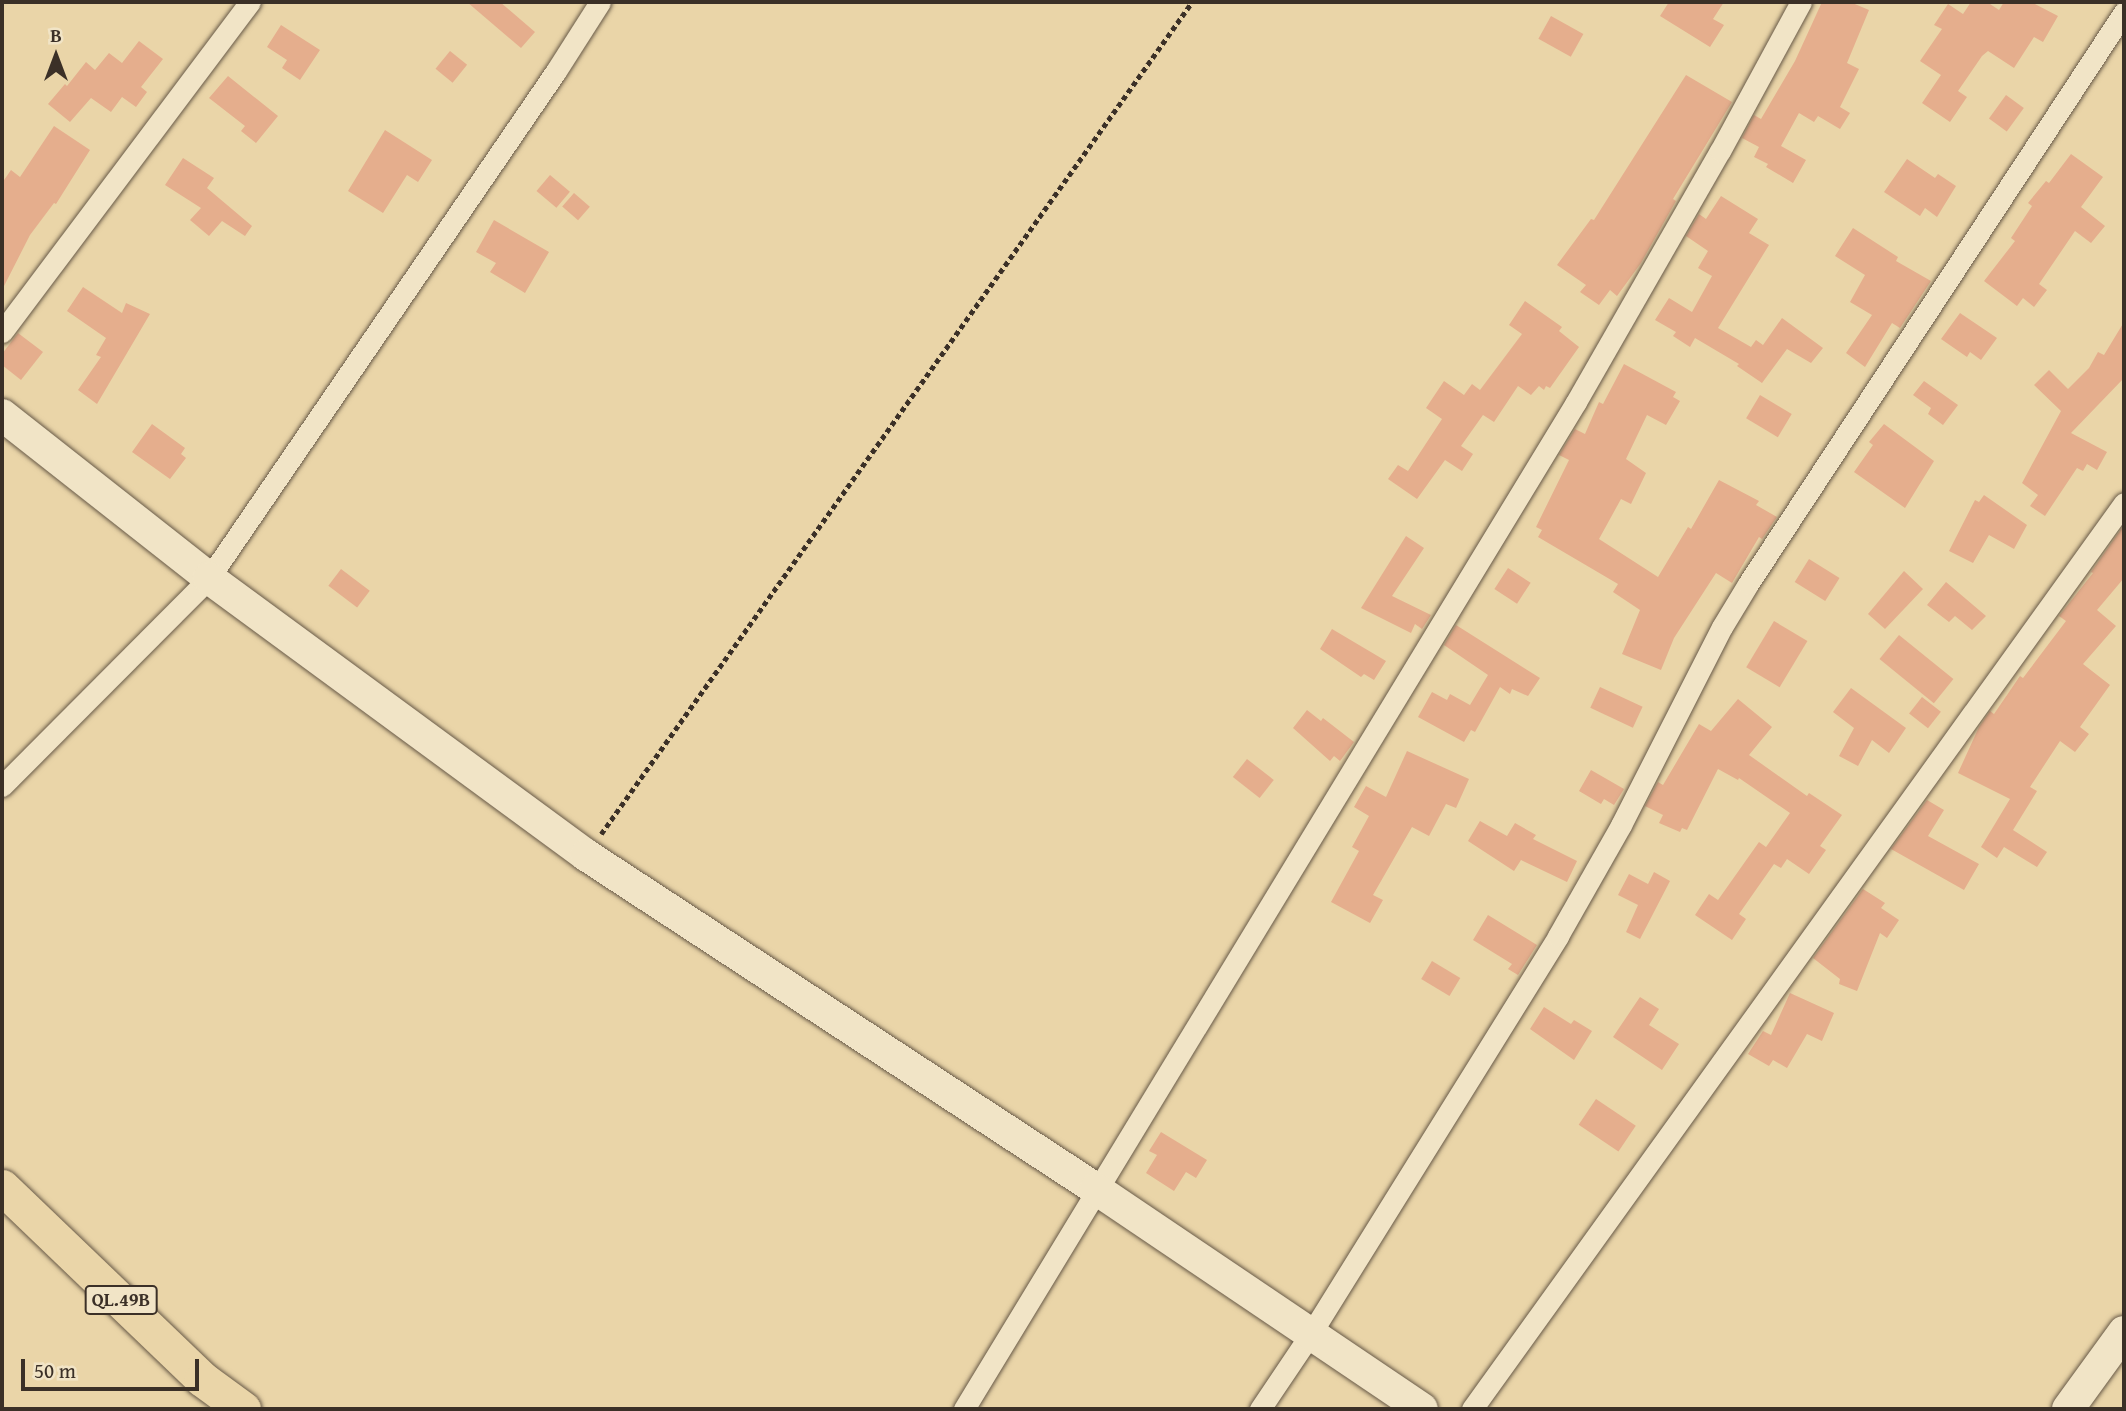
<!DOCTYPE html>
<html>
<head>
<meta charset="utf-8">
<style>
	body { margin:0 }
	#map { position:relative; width:2126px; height:1411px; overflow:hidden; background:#ead5a8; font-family:"Gentium Book Plus",serif }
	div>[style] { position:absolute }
	.building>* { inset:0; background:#e5ae8d; transform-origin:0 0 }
	.path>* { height:4.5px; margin-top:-2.25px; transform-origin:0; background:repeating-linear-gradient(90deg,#3b3027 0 5px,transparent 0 8.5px) }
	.roads { filter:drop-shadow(0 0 2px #675947) drop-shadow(0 0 2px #675947) }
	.street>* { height:21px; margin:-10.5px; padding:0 10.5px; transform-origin:10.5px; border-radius:10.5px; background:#f1e4c6 }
	.secondary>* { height:32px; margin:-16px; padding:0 16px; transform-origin:16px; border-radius:16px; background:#f1e4c6 }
	.primary>* { height:35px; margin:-17.5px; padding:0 17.5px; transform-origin:17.5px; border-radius:17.5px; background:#ead5a8 }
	span { translate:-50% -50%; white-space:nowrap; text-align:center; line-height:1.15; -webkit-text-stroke:5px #f1e4c6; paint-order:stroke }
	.shield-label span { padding:2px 5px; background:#f1e4c6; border:2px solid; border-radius:5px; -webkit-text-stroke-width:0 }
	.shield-label { font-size:19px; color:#3b3027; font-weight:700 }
	.frame { position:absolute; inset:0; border:4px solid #3b3027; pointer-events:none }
	.north { position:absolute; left:21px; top:21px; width:70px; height:70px; -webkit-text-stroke:5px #f1e4c6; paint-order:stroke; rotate:0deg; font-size:19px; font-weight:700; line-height:28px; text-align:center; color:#3b3027 }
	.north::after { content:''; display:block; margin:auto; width:24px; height:32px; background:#3b3027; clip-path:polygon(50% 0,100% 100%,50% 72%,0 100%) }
	.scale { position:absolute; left:21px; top:1359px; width:178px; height:32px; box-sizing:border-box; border:4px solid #3b3027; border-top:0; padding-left:9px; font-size:21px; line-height:24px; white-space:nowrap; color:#3b3027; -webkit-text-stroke:5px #f1e4c6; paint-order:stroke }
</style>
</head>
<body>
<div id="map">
	<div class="building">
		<i style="clip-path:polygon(467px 2px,500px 2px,535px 32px,521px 48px)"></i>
		<i style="clip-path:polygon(1669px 2px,1724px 2px,1713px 19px,1724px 25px,1710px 47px,1660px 16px)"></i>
		<i style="clip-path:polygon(1822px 2px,1850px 2px,1869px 10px,1847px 63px,1859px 69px,1840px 107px,1850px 113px,1840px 129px,1818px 116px,1814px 122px,1799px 113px,1781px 146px,1806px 160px,1793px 183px,1766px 167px,1768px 164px,1754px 157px,1759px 147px,1742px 138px,1754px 115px,1761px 119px,1795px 61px)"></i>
		<i style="clip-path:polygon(1971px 2px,1987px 2px,1999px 10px,2004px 2px,2031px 2px,2058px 16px,2043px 42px,2034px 37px,2014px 68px,1988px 51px,1982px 56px,1958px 91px,1967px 97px,1950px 122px,1922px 103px,1941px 75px,1920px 61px,1942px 29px,1934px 25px,1948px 4px,1963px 14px)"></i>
		<i style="left:1551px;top:16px;width:37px;height:26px;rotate:29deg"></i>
		<i style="clip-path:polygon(281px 25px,320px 50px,300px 80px,282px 68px,287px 60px,267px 47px)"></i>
		<i style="clip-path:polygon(139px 41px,163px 59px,141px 87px,147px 92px,136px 107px,122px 97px,111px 112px,91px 98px,70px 122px,48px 104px,65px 84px,67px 86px,86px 62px,95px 70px,109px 53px,122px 63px)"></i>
		<i style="left:450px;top:51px;width:22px;height:23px;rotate:39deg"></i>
		<i style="clip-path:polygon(1686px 75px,1732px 102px,1673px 199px,1676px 201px,1641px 263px,1617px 296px,1610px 290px,1599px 305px,1580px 292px,1586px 285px,1557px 265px,1591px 219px,1594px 220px)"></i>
		<i style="clip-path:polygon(228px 76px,278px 116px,256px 143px,241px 131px,245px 126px,209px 98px)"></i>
		<i style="left:2006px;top:95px;width:22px;height:29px;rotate:36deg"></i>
		<i style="clip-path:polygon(54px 126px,90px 150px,56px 204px,54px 203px,30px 235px,2px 290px,2px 183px,11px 170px,20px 177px)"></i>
		<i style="clip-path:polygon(385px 130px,432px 160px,418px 182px,407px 175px,383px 213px,348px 191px)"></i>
		<i style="clip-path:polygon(2071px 154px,2103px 177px,2081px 207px,2105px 226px,2091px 243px,2075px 231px,2039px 284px,2047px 290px,2034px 307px,2023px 298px,2017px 306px,1984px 281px,2015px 241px,2011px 238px,2032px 206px,2028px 203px,2046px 181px,2049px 183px)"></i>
		<i style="clip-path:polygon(183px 158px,214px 178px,207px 188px,252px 226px,245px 236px,222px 221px,209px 236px,190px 220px,201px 208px,165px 185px)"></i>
		<i style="clip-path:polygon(1907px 159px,1935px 178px,1938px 174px,1956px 186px,1937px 217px,1925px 208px,1920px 216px,1884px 192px)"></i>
		<i style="left:550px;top:175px;width:26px;height:21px;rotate:40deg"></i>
		<i style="left:574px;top:193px;width:21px;height:18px;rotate:41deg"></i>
		<i style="clip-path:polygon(1721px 196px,1758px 219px,1749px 233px,1769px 245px,1718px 328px,1751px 347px,1756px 340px,1763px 345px,1782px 318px,1823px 348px,1811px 363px,1787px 349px,1762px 383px,1737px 366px,1739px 364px,1695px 338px,1690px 347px,1673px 336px,1676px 332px,1655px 320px,1669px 298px,1692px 312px,1712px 276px,1698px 268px,1708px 251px,1686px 236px,1699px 214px,1706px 219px)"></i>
		<i style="clip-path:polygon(494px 220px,549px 252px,525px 293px,490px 272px,496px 263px,476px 252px)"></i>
		<i style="clip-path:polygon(1853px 228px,1898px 257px,1896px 261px,1931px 281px,1900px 328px,1892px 323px,1865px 367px,1846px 353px,1872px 315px,1850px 302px,1865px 275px,1835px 256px)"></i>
		<i style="clip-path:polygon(83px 287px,122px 313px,126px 303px,150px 314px,97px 404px,78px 390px,101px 357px,96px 355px,106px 338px,67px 311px)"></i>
		<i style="clip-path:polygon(1525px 301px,1562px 327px,1559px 331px,1579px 347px,1550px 388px,1546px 386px,1544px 390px,1539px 386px,1531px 395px,1518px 386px,1494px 422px,1483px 415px,1461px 446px,1473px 454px,1462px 471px,1445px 460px,1417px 499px,1388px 479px,1398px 465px,1408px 471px,1442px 419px,1426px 408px,1444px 381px,1464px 395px,1472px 384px,1480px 390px,1522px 334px,1509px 325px)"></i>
		<i style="clip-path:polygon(1960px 313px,1997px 338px,1981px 360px,1970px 352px,1967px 357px,1941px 339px)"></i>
		<i style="clip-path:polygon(2124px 322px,2124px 378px,2071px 433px,2107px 452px,2097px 470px,2087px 464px,2083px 471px,2077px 468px,2045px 516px,2030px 506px,2038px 495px,2022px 483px,2061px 411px,2034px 385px,2049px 370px,2068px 389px,2089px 368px,2098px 352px,2104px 355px)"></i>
		<i style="clip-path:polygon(18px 333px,43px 352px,21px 380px,2px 365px,2px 354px)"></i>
		<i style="clip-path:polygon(1624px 364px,1676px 392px,1673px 397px,1680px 401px,1666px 425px,1647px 415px,1626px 459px,1646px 473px,1631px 504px,1621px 499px,1599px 539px,1658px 577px,1688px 527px,1691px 529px,1719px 480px,1759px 501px,1756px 505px,1777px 517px,1762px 539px,1759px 537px,1732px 583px,1716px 573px,1674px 638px,1661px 670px,1622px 654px,1640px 610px,1613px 592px,1618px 584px,1538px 537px,1542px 530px,1536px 527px,1569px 460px,1559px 455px,1575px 429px,1585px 434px,1599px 402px,1603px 404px)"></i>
		<i style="clip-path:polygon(1924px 381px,1958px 405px,1943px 425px,1928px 414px,1931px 408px,1913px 395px)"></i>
		<i style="left:1760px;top:395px;width:37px;height:27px;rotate:31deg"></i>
		<i style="clip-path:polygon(152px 424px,185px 448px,181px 454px,186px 458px,170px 479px,132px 452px)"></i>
		<i style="clip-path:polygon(1884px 424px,1934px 461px,1905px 508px,1854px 472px,1873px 445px,1869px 442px)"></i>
		<i style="clip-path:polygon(1984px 495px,2027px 525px,2014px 549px,1989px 535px,1973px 563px,1949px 551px,1975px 500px,1979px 502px)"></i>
		<i style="clip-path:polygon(2124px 525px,2124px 578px,2097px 610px,2116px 626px,2083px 664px,2110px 685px,2080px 727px,2089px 734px,2075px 752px,2060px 741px,2030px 787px,2037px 791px,2013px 830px,2047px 852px,2037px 867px,2004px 847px,1997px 858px,1981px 847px,2010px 799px,1958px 773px,1979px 727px,1990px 711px,1994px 714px,2020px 676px,2023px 678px,2066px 621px,2059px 616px,2093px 573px,2091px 572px)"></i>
		<i style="clip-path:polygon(1406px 536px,1424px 548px,1392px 596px,1431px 615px,1422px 629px,1415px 624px,1411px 633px,1361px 608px)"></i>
		<i style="left:1809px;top:559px;width:36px;height:27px;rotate:32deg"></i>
		<i style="left:1508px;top:568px;width:27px;height:25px;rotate:33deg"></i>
		<i style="left:341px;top:569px;width:36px;height:21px;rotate:37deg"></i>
		<i style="clip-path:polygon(1904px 571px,1923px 589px,1885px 629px,1868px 614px)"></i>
		<i style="clip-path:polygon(1946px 582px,1986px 616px,1972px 630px,1955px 616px,1949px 622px,1927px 605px)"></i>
		<i style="left:1774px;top:621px;width:39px;height:54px;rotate:31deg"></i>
		<i style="clip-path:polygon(1456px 625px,1540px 678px,1528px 696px,1512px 689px,1510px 694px,1500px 687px,1475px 732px,1471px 730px,1464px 742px,1418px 717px,1432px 692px,1447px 700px,1450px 694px,1470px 705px,1488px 675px,1444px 645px)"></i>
		<i style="clip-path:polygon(1332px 629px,1386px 661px,1374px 680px,1364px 674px,1361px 677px,1320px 649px)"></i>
		<i style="left:1899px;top:635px;width:70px;height:31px;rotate:39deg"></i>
		<i style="left:1600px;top:687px;width:47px;height:23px;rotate:25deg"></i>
		<i style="clip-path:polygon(1851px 688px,1906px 728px,1889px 753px,1872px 740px,1858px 766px,1839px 756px,1854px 728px,1833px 712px)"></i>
		<i style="left:1922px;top:697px;width:24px;height:21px;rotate:38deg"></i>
		<i style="clip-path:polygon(1738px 699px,1772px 727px,1749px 755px,1807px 796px,1809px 793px,1842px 815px,1820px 846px,1826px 850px,1809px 874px,1787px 859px,1781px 868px,1774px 864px,1739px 914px,1746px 919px,1732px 940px,1695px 915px,1709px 894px,1718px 900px,1759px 842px,1766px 847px,1790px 813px,1739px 778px,1738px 780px,1718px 769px,1687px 830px,1682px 828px,1680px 832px,1659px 823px,1663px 815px,1645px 806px,1658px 782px,1663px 785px,1699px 724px,1711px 731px)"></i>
		<i style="clip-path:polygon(1307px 710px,1321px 721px,1323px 718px,1354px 742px,1340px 761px,1334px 756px,1330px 761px,1293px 728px)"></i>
		<i style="clip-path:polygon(1407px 751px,1469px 779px,1456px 808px,1446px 804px,1429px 836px,1412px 827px,1373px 895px,1383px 900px,1370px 923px,1331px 902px,1359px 851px,1352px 847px,1369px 816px,1354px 807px,1366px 786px,1386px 797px)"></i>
		<i style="left:1247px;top:759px;width:34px;height:23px;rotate:38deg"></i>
		<i style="clip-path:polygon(1591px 770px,1624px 789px,1614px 805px,1604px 799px,1601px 804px,1579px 791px)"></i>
		<i style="clip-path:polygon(1927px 800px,1944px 810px,1928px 836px,1979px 864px,1964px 890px,1891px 849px)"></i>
		<i style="clip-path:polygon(1480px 821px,1507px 836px,1515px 823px,1536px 835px,1533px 839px,1577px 861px,1567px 882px,1521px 860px,1514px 871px,1468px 841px)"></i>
		<i style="clip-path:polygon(1654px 872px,1670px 881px,1640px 939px,1626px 932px,1638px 905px,1618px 895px,1629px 874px,1648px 884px)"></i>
		<i style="clip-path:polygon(1863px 889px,1885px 903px,1881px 908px,1899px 920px,1887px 938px,1880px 933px,1857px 991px,1839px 984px,1840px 979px,1813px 958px)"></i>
		<i style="clip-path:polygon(1488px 915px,1537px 945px,1518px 975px,1508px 969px,1512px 964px,1473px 940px)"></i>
		<i style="left:1432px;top:961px;width:33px;height:21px;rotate:31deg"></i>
		<i style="clip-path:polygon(1790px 993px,1834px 1013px,1822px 1041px,1807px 1034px,1787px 1068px,1773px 1060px,1769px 1066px,1748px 1054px,1763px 1031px,1771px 1035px)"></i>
		<i style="clip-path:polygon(1640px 997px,1659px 1009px,1649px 1025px,1679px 1044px,1662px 1070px,1613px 1037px)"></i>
		<i style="clip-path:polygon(1544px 1007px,1571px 1024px,1574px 1020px,1592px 1031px,1574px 1060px,1530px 1029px)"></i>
		<i style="left:1596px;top:1099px;width:48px;height:31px;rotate:34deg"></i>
		<i style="clip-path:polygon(1161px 1132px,1207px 1160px,1196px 1178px,1186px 1172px,1174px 1191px,1146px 1173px,1157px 1155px,1149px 1151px)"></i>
	</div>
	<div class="path">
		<i style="left:601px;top:834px;width:1021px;rotate:-54.61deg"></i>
	</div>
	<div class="roads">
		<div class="street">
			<i style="left:2px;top:332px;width:413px;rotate:-53.1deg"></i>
			<i style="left:2px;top:786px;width:293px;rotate:-45.1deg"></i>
			<i style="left:209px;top:578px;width:614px;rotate:-55.61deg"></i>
			<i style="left:556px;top:71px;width:82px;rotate:-57.5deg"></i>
			<i style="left:964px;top:1409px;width:1178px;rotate:-58.71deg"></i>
			<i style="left:1576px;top:402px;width:289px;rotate:-60.2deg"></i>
			<i style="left:1720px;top:151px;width:170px;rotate:-61.5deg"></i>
			<i style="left:1260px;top:1409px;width:89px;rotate:-56deg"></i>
			<i style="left:1310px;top:1335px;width:470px;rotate:-58.1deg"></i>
			<i style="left:1558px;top:936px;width:128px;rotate:-60.4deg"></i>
			<i style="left:1621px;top:825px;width:222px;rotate:-63deg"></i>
			<i style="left:1722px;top:627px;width:50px;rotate:-58.8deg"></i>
			<i style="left:1748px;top:584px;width:685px;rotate:-56.68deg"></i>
			<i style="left:1472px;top:1409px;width:1116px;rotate:-54.26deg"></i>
		</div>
		<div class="secondary">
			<i style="left:2px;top:415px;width:263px;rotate:38.2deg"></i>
			<i style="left:209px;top:578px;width:468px;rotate:36.3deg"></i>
			<i style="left:586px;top:855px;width:610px;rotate:33.22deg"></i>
			<i style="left:1096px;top:1189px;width:393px;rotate:34deg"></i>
			<i style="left:2068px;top:1409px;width:95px;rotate:-54deg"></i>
		</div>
		<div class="primary">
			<i style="left:2px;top:1187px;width:277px;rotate:43.8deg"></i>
			<i style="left:202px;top:1379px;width:51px;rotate:36.2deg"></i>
		</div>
	</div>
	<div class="shield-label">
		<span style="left:121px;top:1300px">QL.49B</span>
	</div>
	<div class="frame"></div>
	<div class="north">B</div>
	<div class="scale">50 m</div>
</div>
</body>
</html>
